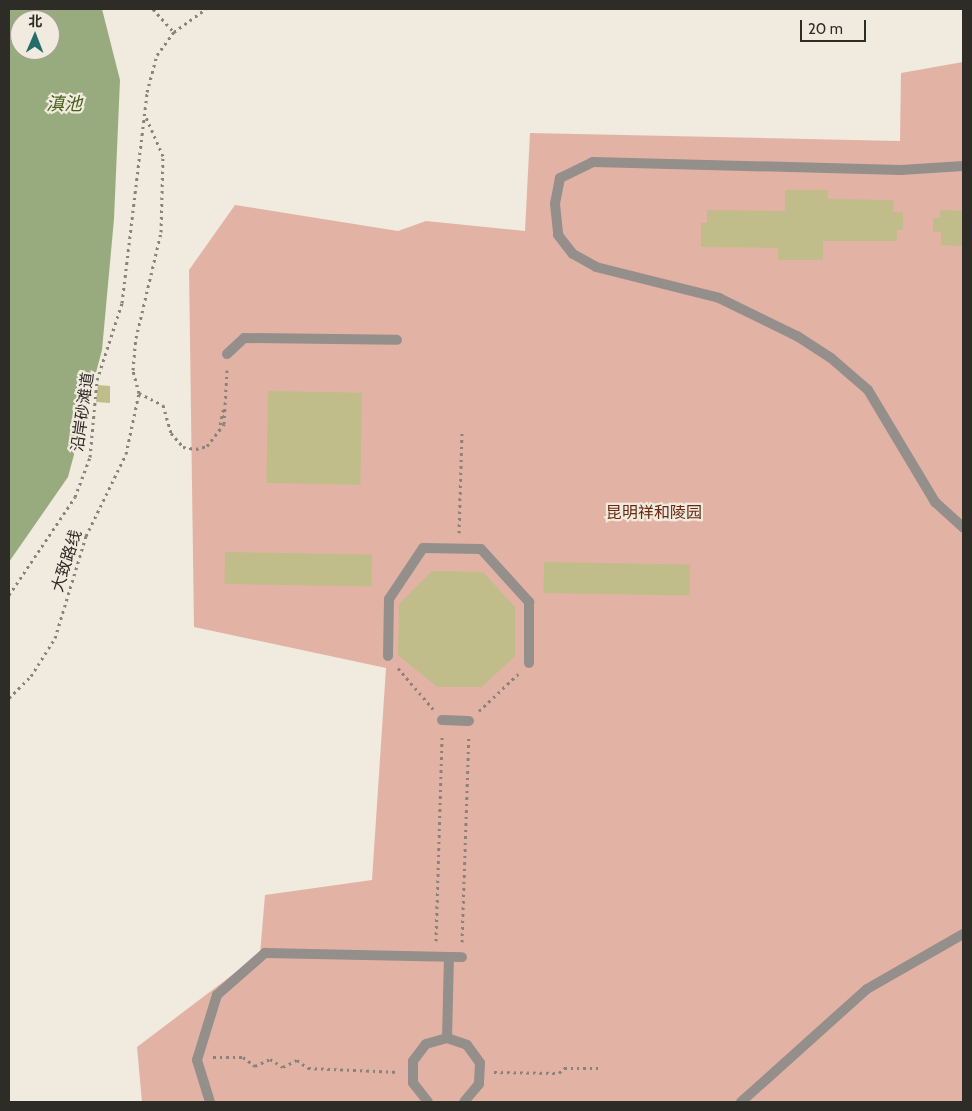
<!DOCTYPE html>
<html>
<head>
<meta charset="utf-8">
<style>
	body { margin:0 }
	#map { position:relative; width:972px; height:1111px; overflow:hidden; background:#f1eade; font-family:Cabin,"Noto Sans SC",sans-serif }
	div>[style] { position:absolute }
	.green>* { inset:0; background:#e2b3a4 }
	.water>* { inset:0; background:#98ab7e }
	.building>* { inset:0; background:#c0bd8a; transform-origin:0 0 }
	.path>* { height:3px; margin-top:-1.5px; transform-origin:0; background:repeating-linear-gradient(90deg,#88847b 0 2.5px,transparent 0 6.5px) }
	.service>* { height:10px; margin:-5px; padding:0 5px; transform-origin:5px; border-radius:5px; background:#948f8b }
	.pedestrian>* { height:10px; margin:-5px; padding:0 5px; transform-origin:5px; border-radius:5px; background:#948f8b }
	span { translate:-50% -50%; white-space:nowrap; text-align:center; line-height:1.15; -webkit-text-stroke:4.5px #f1eade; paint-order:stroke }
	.street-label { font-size:16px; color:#2e2c27 }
	.park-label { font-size:16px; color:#682912 }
	.water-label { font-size:18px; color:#475f1b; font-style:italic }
	.frame { position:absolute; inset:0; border:10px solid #2e2c27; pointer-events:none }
	.north { position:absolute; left:10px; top:10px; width:50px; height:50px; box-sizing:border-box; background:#f1eade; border:1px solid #a39e95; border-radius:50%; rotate:1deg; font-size:14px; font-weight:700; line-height:20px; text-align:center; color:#2e2c27 }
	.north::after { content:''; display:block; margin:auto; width:18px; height:22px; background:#236e6c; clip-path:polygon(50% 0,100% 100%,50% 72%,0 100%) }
	.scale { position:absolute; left:800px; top:20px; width:66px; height:22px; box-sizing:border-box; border:2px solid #2e2c27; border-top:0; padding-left:6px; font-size:15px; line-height:18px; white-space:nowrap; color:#2e2c27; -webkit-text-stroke:4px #f1eade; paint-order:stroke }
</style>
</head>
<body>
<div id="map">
	<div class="green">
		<i style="clip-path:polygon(963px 62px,963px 1102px,142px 1102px,137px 1047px,260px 954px,265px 895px,372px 880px,386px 668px,194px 627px,189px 270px,235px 205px,398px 231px,426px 221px,525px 231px,530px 133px,900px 141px,901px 73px)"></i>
	</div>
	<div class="water">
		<i style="clip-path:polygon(evenodd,9px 9px,102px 9px,120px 80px,114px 219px,102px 350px,68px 477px,9px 562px,9px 9px,20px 20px,50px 20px,50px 50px,20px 50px,20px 20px)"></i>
	</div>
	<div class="building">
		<i style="clip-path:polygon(785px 190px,828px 190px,828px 199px,894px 200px,893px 212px,903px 212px,903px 230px,897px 230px,897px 241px,823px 241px,823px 260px,778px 260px,778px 248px,701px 247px,701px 223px,707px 223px,707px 210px,785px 211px)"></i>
		<i style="clip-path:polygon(940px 210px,963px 211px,963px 246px,941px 245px,941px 232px,933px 232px,933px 218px,940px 218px)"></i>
		<i style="clip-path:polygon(98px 385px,110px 386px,110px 403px,96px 402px)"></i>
		<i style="left:268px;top:391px;width:94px;height:92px;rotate:1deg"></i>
		<i style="left:225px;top:552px;width:147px;height:32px;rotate:1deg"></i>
		<i style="left:544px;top:562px;width:146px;height:31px;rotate:1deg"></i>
		<i style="clip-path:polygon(432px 571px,483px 572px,515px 607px,515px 656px,482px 687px,437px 687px,398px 655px,399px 604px)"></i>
	</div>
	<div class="path">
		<i style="left:153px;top:9px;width:31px;rotate:48deg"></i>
		<i style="left:139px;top:393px;width:27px;rotate:27deg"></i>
		<i style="left:163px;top:405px;width:29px;rotate:74deg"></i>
		<i style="left:171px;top:433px;width:18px;rotate:49deg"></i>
		<i style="left:183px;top:447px;width:13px;rotate:9deg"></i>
		<i style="left:196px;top:449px;width:11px;rotate:-15deg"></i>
		<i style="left:207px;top:446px;width:28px;rotate:-52deg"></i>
		<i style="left:224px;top:424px;width:54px;rotate:-86.8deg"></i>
		<i style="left:219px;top:431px;width:26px;rotate:-79deg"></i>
		<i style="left:459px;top:533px;width:103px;rotate:-88.3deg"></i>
		<i style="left:9px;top:595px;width:118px;rotate:-56deg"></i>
		<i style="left:75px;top:497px;width:43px;rotate:-69.4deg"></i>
		<i style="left:90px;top:457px;width:77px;rotate:-84.8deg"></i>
		<i style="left:97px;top:380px;width:81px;rotate:-72deg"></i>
		<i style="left:122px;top:303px;width:212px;rotate:-83.2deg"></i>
		<i style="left:147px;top:92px;width:38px;rotate:-75deg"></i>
		<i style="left:157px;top:55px;width:29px;rotate:-54deg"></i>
		<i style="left:174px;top:32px;width:39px;rotate:-36deg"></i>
		<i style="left:398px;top:668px;width:54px;rotate:49.5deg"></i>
		<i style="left:9px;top:698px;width:31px;rotate:-45deg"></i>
		<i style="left:31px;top:676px;width:45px;rotate:-57.7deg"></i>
		<i style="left:55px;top:638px;width:107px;rotate:-73.1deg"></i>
		<i style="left:86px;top:536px;width:91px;rotate:-64deg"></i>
		<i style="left:126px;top:454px;width:62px;rotate:-78deg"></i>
		<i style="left:139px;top:393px;width:24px;rotate:-105deg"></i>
		<i style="left:133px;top:370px;width:32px;rotate:-85deg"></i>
		<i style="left:136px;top:338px;width:109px;rotate:-76.7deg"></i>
		<i style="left:161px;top:232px;width:76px;rotate:-88.5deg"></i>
		<i style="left:163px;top:156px;width:43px;rotate:-113.6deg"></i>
		<i style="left:479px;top:711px;width:54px;rotate:-43.5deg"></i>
		<i style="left:436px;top:941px;width:206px;rotate:-88.3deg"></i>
		<i style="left:462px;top:942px;width:206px;rotate:-88.1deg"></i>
		<i style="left:213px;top:1057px;width:30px"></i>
		<i style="left:243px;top:1057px;width:15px;rotate:37deg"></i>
		<i style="left:255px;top:1066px;width:17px;rotate:-25deg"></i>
		<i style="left:270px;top:1059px;width:15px;rotate:32deg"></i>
		<i style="left:283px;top:1067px;width:16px;rotate:-27deg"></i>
		<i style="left:297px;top:1060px;width:14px;rotate:36deg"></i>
		<i style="left:308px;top:1068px;width:91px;rotate:2.5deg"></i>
		<i style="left:494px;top:1072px;width:65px;rotate:0.9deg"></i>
		<i style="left:559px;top:1073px;width:7px;rotate:-45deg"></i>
		<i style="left:564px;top:1068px;width:34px"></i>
	</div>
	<div class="service">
		<i style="left:963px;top:166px;width:62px;rotate:176.3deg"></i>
		<i style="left:901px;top:170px;width:308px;rotate:-178.5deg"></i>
		<i style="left:593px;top:162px;width:37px;rotate:154deg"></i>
		<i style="left:560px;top:178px;width:26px;rotate:101deg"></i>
		<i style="left:555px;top:204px;width:31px;rotate:84deg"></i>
		<i style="left:558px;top:235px;width:24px;rotate:52deg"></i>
		<i style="left:573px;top:254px;width:26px;rotate:29deg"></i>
		<i style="left:596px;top:267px;width:127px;rotate:14.1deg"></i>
		<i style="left:719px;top:298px;width:87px;rotate:26deg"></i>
		<i style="left:797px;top:336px;width:40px;rotate:32.9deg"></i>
		<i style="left:831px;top:358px;width:49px;rotate:40.9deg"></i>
		<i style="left:868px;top:390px;width:131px;rotate:59.1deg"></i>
		<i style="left:935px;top:502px;width:38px;rotate:42deg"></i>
		<i style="left:741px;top:1102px;width:169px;rotate:-41.9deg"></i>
		<i style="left:867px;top:989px;width:111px;rotate:-29.8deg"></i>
	</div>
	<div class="pedestrian">
		<i style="left:227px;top:354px;width:23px;rotate:-43deg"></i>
		<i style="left:244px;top:338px;width:153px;rotate:0.7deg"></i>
		<i style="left:388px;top:656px;width:57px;rotate:-89deg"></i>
		<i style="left:389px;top:599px;width:61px;rotate:-56.3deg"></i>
		<i style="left:423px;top:548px;width:58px;rotate:1deg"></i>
		<i style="left:481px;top:549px;width:72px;rotate:47.8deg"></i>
		<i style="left:529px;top:602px;width:61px;rotate:90deg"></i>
		<i style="left:442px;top:720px;width:27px;rotate:2deg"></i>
		<i style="left:447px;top:1038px;width:81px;rotate:-88.6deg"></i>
		<i style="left:210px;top:1102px;width:44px;rotate:-107.2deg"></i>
		<i style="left:197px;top:1060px;width:68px;rotate:-72.9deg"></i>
		<i style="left:217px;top:995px;width:64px;rotate:-41.2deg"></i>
		<i style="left:265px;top:953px;width:197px;rotate:1.2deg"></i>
		<i style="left:428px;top:1102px;width:24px;rotate:-128deg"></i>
		<i style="left:413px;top:1083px;width:22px;rotate:-90deg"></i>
		<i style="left:413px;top:1061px;width:21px;rotate:-53deg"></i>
		<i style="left:426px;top:1044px;width:22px;rotate:-16deg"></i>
		<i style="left:447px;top:1038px;width:21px;rotate:19deg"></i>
		<i style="left:467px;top:1045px;width:22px;rotate:54deg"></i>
		<i style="left:480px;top:1063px;width:21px;rotate:93deg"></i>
		<i style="left:479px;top:1084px;width:23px;rotate:130deg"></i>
	</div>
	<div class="street-label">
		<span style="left:83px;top:412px;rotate:-82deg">沿岸砂滩道</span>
		<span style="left:67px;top:561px;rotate:-72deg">大致路线</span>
	</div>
	<div class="park-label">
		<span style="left:654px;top:513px">昆明祥和陵园</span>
	</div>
	<div class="water-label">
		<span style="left:64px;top:104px">滇池</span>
	</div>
	<div class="frame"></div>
	<div class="north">北</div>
	<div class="scale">20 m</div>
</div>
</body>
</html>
